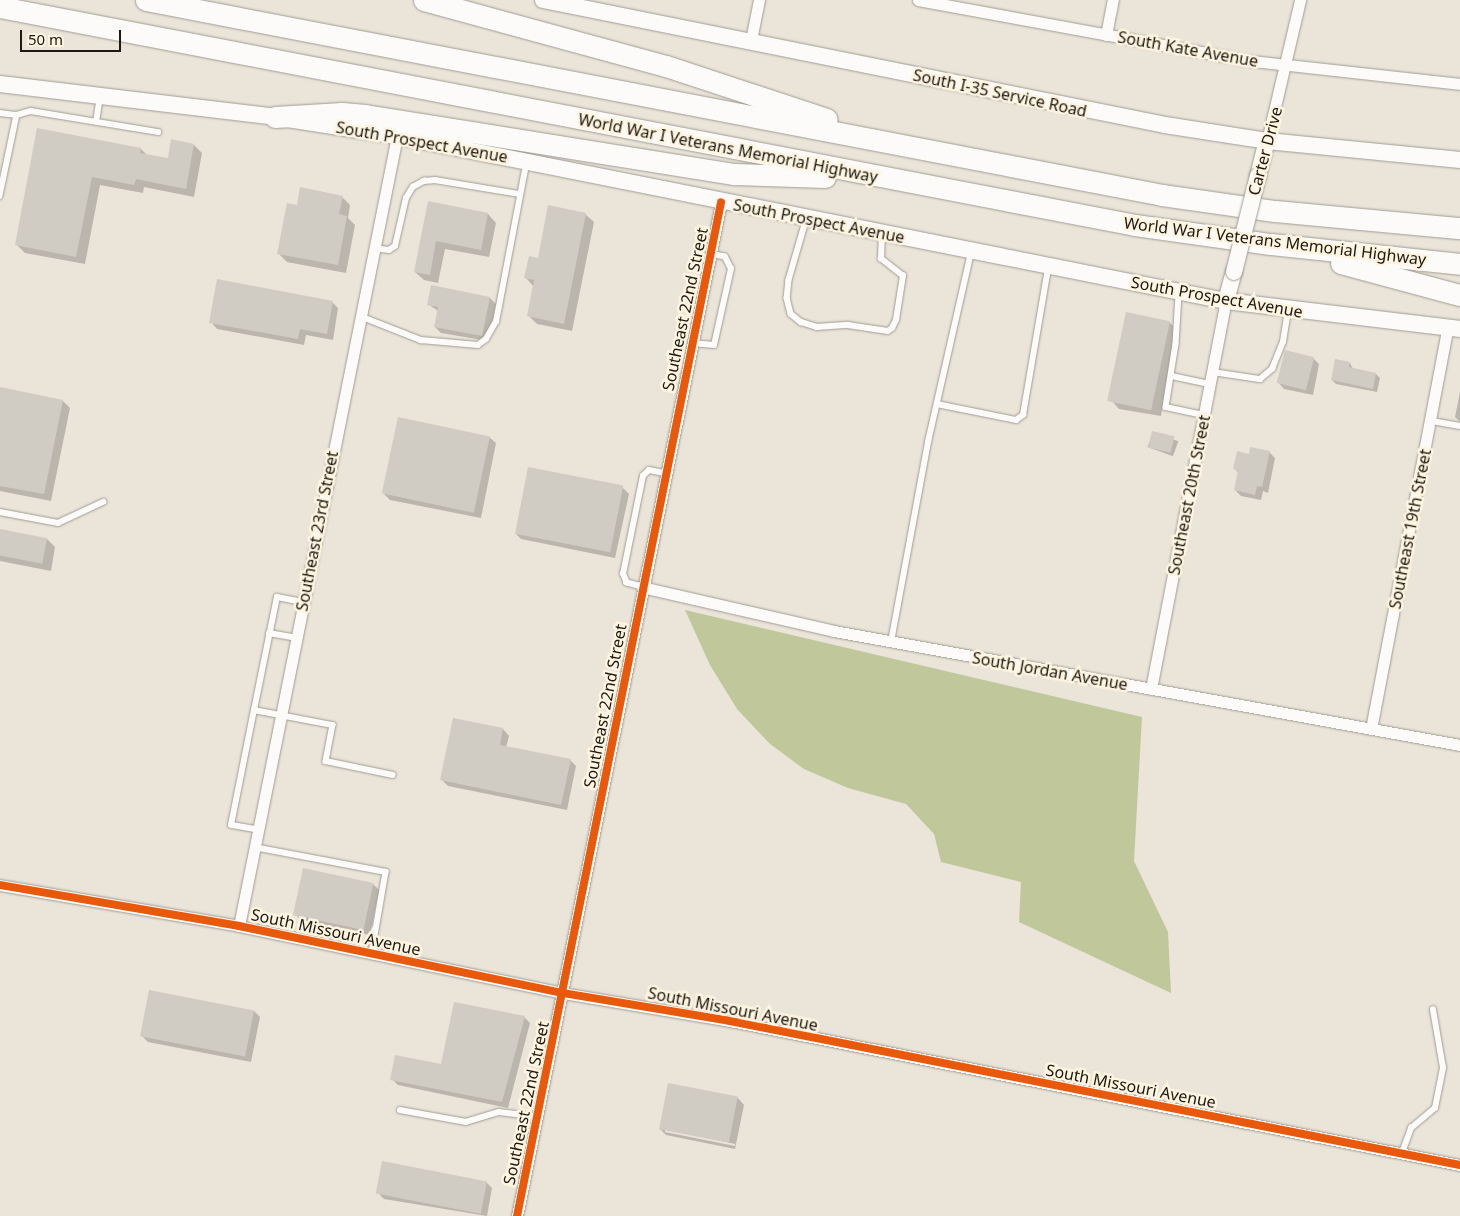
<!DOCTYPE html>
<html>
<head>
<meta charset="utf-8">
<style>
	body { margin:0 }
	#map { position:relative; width:1460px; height:1216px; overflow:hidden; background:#eae4d9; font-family:"Noto Sans",sans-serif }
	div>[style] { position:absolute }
	.forest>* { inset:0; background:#c0c89b }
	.shadow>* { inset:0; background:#0003; transform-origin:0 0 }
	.building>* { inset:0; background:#d0ccc4; transform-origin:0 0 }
	.roads { filter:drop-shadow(0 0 1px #a19c94) drop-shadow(0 0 1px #a19c94) }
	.lane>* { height:5.5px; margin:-2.75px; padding:0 2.75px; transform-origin:2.75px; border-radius:2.75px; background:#fcfbf9 }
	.street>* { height:11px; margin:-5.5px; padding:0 5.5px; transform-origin:5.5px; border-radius:5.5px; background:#fcfbf9 }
	.secondary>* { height:16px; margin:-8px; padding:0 8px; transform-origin:8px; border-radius:8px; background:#fcfbf9 }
	.highway>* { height:21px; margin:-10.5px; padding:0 10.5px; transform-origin:10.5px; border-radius:10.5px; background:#fcfbf9 }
	.bridges { filter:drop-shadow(0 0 1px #a19c94) drop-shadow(0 0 1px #a19c94) }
	.secondary-bridge>* { height:16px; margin:-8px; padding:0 8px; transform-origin:8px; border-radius:8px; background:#fcfbf9 }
	.cycleway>* { height:8px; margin:-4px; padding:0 4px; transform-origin:4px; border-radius:4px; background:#e8590c }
	span { translate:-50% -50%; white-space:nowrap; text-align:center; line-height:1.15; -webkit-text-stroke:5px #fef4e0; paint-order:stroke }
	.street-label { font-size:16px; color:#1c1812 }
	.scale { position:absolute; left:20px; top:30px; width:101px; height:22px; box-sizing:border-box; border:2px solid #1c1812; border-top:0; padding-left:6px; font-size:15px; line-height:18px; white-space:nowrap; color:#1c1812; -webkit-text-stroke:4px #fef4e0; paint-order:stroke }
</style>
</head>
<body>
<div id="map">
	<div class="forest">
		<i style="clip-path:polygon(685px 610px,1142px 717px,1134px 861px,1168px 932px,1171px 993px,1019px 922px,1021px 882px,941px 862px,934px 834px,906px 804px,848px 788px,804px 769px,770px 744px,737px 709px,710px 665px)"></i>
	</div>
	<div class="shadow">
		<i style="clip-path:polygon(38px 129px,141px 149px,147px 155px,169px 159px,194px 145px,202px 153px,194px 197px,144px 187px,143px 193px,100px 185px,85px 264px,25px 253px,16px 244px)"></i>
		<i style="clip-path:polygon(342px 197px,350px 205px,348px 218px,355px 225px,346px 273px,287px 262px,278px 253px,298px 206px)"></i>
		<i style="clip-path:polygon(429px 203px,488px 214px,496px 223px,489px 257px,445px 249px,438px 283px,424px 280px,415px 272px)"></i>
		<i style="clip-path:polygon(585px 214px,594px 222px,572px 331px,537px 324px,529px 316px,534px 287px,526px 278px,539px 259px)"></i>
		<i style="clip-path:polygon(490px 298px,496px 304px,488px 341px,441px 333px,435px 327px,438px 311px,428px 304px)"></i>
		<i style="clip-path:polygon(332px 302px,338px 308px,333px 340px,306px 335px,304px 345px,217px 329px,211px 322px)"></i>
		<i style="clip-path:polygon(1169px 322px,1177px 330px,1161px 416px,1119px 409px,1111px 400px)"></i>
		<i style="clip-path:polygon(1313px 358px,1319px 364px,1313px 395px,1284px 389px,1278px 382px)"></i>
		<i style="clip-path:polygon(1350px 363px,1353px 369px,1376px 374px,1380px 378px,1377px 392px,1336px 384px,1332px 380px)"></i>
		<i style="clip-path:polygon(0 388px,63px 401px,70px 408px,51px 501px,0 491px)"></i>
		<i style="clip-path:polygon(1460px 392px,1460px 422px,1455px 417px)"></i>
		<i style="left:1153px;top:432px;width:27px;height:16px;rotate:20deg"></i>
		<i style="clip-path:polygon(489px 437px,496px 443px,481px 518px,390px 500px,384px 494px)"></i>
		<i style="clip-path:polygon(1269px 452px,1275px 458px,1268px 493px,1263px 491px,1261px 500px,1241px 496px,1235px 490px,1239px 473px,1235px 469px,1250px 455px)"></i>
		<i style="clip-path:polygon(623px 488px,629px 494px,615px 558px,521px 539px,515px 533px)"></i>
		<i style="clip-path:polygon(0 530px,47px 539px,55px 547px,51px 571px,0 561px)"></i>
		<i style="clip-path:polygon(503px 729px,509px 736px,506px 747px,570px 760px,576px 766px,567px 810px,448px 786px,442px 780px)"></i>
		<i style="clip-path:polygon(373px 884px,379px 890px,370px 935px,301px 920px,295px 914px)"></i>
		<i style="clip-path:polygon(254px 1011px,260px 1017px,251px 1062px,148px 1042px,142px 1036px)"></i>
		<i style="clip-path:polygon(524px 1017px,530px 1023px,508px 1108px,398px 1085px,392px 1079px,442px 1066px)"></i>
		<i style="clip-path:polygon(evenodd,669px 1084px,738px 1098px,744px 1105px,735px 1149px,666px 1135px,660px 1129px,669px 1084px,665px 1129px,735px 1144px,735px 1146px,665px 1132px,665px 1129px)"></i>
		<i style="clip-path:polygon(486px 1182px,492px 1188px,487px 1216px,384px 1199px,378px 1193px)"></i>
	</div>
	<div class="building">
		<i style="clip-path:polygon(37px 128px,141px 148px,140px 153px,168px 158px,171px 139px,194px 144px,186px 189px,136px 179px,134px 185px,92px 177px,76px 257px,15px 245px)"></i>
		<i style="clip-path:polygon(300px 187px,343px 196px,339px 214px,347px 216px,338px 265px,277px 254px,287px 203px,297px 205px)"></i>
		<i style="clip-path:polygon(428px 201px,488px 213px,481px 250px,436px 241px,430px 275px,414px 272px)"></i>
		<i style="clip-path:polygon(548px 205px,586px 213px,564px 324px,527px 316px,534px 280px,524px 278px,529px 256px,538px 258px)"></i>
		<i style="clip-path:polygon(217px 279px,333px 301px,327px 334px,300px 329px,298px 339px,209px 323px)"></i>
		<i style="clip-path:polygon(431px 285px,490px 297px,482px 336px,434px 327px,438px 307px,427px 305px)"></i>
		<i style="left:1126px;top:312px;width:45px;height:91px;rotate:12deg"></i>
		<i style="left:1285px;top:350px;width:30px;height:34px;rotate:14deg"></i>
		<i style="clip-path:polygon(1335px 359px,1350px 362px,1349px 367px,1376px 373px,1373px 389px,1331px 380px)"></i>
		<i style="clip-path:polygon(0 387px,63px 400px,44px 494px,0 486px)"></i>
		<i style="left:398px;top:417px;width:94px;height:78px;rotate:12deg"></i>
		<i style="left:1152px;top:431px;width:23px;height:17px;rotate:13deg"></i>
		<i style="clip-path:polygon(1250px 447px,1270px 451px,1262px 487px,1257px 486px,1255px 495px,1234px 490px,1238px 470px,1233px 469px,1237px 451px,1249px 454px)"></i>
		<i style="left:528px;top:467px;width:97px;height:68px;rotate:11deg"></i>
		<i style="left:0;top:529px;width:48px;height:26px;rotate:11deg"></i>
		<i style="clip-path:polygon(453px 718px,503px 728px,500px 745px,571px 759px,561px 805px,440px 780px)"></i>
		<i style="left:303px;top:868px;width:72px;height:48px;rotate:12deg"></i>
		<i style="left:149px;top:990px;width:107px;height:47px;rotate:11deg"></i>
		<i style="clip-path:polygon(454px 1002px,525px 1016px,502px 1102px,390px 1080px,395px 1055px,441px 1064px)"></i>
		<i style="left:668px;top:1083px;width:71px;height:47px;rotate:11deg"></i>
		<i style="left:382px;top:1161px;width:107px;height:33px;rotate:11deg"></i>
	</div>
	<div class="roads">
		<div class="lane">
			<i style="left:0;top:113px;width:17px;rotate:7deg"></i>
			<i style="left:17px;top:115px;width:83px;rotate:101.9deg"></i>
			<i style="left:17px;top:115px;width:15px;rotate:-16deg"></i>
			<i style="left:31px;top:111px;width:129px;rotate:9.4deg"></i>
			<i style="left:96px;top:122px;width:25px;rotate:-81deg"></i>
			<i style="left:807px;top:218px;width:65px;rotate:106.2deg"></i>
			<i style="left:789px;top:280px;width:18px;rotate:96deg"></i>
			<i style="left:787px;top:298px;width:16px;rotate:76deg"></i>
			<i style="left:791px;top:314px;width:13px;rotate:39deg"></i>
			<i style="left:801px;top:322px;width:17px;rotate:17deg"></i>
			<i style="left:817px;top:327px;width:31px;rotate:-4deg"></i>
			<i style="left:848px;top:325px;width:40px;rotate:8.5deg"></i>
			<i style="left:888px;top:331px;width:5px;rotate:-37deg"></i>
			<i style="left:892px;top:328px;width:9px;rotate:-63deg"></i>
			<i style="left:896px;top:320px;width:45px;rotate:-81deg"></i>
			<i style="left:903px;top:276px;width:28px;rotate:-142deg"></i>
			<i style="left:881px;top:259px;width:25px;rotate:-88deg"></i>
			<i style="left:373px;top:248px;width:16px;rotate:7deg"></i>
			<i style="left:389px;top:250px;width:7px;rotate:-34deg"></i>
			<i style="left:395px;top:246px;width:49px;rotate:-77.1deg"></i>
			<i style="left:406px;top:198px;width:13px;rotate:-58deg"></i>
			<i style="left:413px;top:187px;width:13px;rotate:-29deg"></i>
			<i style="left:424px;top:181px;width:11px;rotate:-5deg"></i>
			<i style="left:435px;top:180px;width:86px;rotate:9.4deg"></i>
			<i style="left:1179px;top:295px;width:49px;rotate:93.5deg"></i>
			<i style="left:1176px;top:344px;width:64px;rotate:99deg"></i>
			<i style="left:1166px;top:407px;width:39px;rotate:12deg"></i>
			<i style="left:360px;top:316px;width:66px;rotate:21.5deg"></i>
			<i style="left:421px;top:340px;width:57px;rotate:5deg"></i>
			<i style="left:478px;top:345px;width:10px;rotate:-37deg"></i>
			<i style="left:486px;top:339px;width:20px;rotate:-60deg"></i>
			<i style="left:496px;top:322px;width:161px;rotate:-79.2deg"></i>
			<i style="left:692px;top:343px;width:22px;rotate:5deg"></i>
			<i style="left:714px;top:345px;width:78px;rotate:-77.4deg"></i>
			<i style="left:731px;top:269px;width:13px;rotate:-117deg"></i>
			<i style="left:725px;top:257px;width:15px;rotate:-169deg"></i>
			<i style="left:1213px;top:372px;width:48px;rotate:8.5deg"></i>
			<i style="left:1260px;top:379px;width:16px;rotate:-40deg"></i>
			<i style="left:1272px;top:369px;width:29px;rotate:-68deg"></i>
			<i style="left:1283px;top:342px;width:32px;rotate:-81deg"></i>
			<i style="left:1172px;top:376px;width:39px;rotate:12deg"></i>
			<i style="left:937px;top:404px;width:81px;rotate:11.4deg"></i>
			<i style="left:1016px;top:420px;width:9px;rotate:-36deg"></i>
			<i style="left:1023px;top:415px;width:149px;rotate:-80.3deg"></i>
			<i style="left:1432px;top:421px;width:28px;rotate:10deg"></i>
			<i style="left:0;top:512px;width:59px;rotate:10.7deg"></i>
			<i style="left:58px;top:523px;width:50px;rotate:-25deg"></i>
			<i style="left:642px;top:587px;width:16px;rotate:-165deg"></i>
			<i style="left:627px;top:583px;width:10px;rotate:-114deg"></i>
			<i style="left:623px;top:574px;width:100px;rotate:-78.5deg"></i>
			<i style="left:643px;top:476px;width:8px;rotate:-45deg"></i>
			<i style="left:649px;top:470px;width:16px;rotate:11deg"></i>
			<i style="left:269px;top:633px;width:27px;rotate:10deg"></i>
			<i style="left:891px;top:642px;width:203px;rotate:-79.5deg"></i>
			<i style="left:928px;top:442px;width:194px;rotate:-77.2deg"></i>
			<i style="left:254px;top:710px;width:115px;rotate:-78.5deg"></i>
			<i style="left:277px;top:597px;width:26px;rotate:11deg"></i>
			<i style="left:258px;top:830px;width:27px;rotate:-170deg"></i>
			<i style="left:231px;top:825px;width:117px;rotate:-78.7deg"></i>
			<i style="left:254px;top:710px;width:80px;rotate:10.8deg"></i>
			<i style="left:333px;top:725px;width:37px;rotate:101deg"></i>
			<i style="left:326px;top:761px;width:68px;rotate:11.8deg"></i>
			<i style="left:254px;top:847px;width:134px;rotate:10.7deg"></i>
			<i style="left:386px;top:872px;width:82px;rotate:99.8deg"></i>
			<i style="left:400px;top:1110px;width:67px;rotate:10.3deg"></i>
			<i style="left:466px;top:1122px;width:34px;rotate:-17deg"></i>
			<i style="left:499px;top:1112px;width:39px;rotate:7deg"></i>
			<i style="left:1402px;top:1153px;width:27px;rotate:-70deg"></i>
			<i style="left:1411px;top:1128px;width:31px;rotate:-40deg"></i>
			<i style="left:1435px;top:1108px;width:41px;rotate:-78.7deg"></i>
			<i style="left:1443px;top:1068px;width:59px;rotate:-99.8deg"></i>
		</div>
		<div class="street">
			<i style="left:918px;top:0;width:340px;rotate:10.4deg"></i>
			<i style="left:1252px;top:61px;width:209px;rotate:6.3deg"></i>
			<i style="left:1106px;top:35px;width:36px;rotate:-79deg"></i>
			<i style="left:751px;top:40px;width:41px;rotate:-78.7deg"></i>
			<i style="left:1267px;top:141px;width:145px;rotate:-76.8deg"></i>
			<i style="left:642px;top:587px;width:197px;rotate:12.9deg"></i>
			<i style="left:834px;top:631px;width:636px;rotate:10.32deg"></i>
			<i style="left:1151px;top:689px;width:395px;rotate:-79.1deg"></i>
			<i style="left:1371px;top:729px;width:407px;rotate:-79.2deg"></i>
			<i style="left:0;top:885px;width:242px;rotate:9.7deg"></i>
			<i style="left:239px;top:926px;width:331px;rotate:11.7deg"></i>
			<i style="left:563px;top:993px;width:169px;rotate:9.5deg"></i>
			<i style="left:730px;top:1021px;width:744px;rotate:11.16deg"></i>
			<i style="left:239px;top:926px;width:806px;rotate:-78.69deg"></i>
			<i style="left:517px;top:1216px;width:1034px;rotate:-78.62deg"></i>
		</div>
		<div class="secondary">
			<i style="left:543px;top:0;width:634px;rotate:11.36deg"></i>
			<i style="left:1165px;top:125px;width:103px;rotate:8.9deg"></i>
			<i style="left:1267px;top:141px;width:194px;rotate:5.6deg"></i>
			<i style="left:0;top:84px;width:277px;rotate:6.8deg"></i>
			<i style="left:275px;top:117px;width:123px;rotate:8.9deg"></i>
			<i style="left:397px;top:136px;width:845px;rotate:11.26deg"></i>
			<i style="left:1226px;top:301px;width:236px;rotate:6.8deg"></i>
			<i style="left:1258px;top:176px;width:36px;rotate:-76deg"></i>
			<i style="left:1226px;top:301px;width:30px;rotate:-75deg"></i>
		</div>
		<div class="highway">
			<i style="left:146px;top:0;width:1035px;rotate:10.86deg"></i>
			<i style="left:1162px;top:195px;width:114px;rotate:8.1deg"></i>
			<i style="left:1275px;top:211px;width:186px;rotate:5.3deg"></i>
			<i style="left:424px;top:0;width:251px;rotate:15.3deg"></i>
			<i style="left:666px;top:66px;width:169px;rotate:18.3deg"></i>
			<i style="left:0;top:7px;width:1156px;rotate:10.87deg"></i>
			<i style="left:1135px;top:225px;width:137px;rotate:8deg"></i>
			<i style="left:1271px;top:244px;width:190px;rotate:6deg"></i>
			<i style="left:275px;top:117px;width:67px;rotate:-3.4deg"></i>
			<i style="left:342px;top:113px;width:23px;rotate:5deg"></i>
			<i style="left:365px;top:115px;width:374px;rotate:9.1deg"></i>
			<i style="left:734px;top:174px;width:91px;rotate:1.9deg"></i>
			<i style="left:1341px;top:263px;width:123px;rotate:15.1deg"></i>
		</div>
	</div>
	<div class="bridges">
		<div class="secondary-bridge">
			<i style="left:1234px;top:272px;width:99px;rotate:-76deg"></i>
		</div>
	</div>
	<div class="cycleway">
		<i style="left:0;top:885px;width:242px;rotate:9.7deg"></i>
		<i style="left:239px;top:926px;width:331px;rotate:11.7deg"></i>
		<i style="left:563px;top:993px;width:169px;rotate:9.5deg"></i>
		<i style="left:730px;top:1021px;width:744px;rotate:11.16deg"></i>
		<i style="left:517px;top:1216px;width:1034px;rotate:-78.62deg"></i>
	</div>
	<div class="street-label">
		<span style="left:1188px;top:49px;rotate:10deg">South Kate Avenue</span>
		<span style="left:1000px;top:93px;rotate:12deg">South I-35 Service Road</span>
		<span style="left:422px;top:142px;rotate:10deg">South Prospect Avenue</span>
		<span style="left:728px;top:148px;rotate:11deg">World War I Veterans Memorial Highway</span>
		<span style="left:1265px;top:151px;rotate:-75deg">Carter Drive</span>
		<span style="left:819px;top:221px;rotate:11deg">South Prospect Avenue</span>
		<span style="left:1275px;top:241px;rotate:7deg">World War I Veterans Memorial Highway</span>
		<span style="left:1217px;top:297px;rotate:10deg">South Prospect Avenue</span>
		<span style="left:685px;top:309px;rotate:-78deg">Southeast 22nd Street</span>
		<span style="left:1189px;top:495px;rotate:-79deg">Southeast 20th Street</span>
		<span style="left:1410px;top:529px;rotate:-79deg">Southeast 19th Street</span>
		<span style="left:317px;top:531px;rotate:-79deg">Southeast 23rd Street</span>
		<span style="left:1050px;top:671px;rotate:10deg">South Jordan Avenue</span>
		<span style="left:605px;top:706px;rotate:-79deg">Southeast 22nd Street</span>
		<span style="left:336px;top:932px;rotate:12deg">South Missouri Avenue</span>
		<span style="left:733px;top:1009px;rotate:11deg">South Missouri Avenue</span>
		<span style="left:1131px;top:1086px;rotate:11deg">South Missouri Avenue</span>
		<span style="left:526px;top:1103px;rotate:-78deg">Southeast 22nd Street</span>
	</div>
	<div class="scale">50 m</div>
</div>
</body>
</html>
